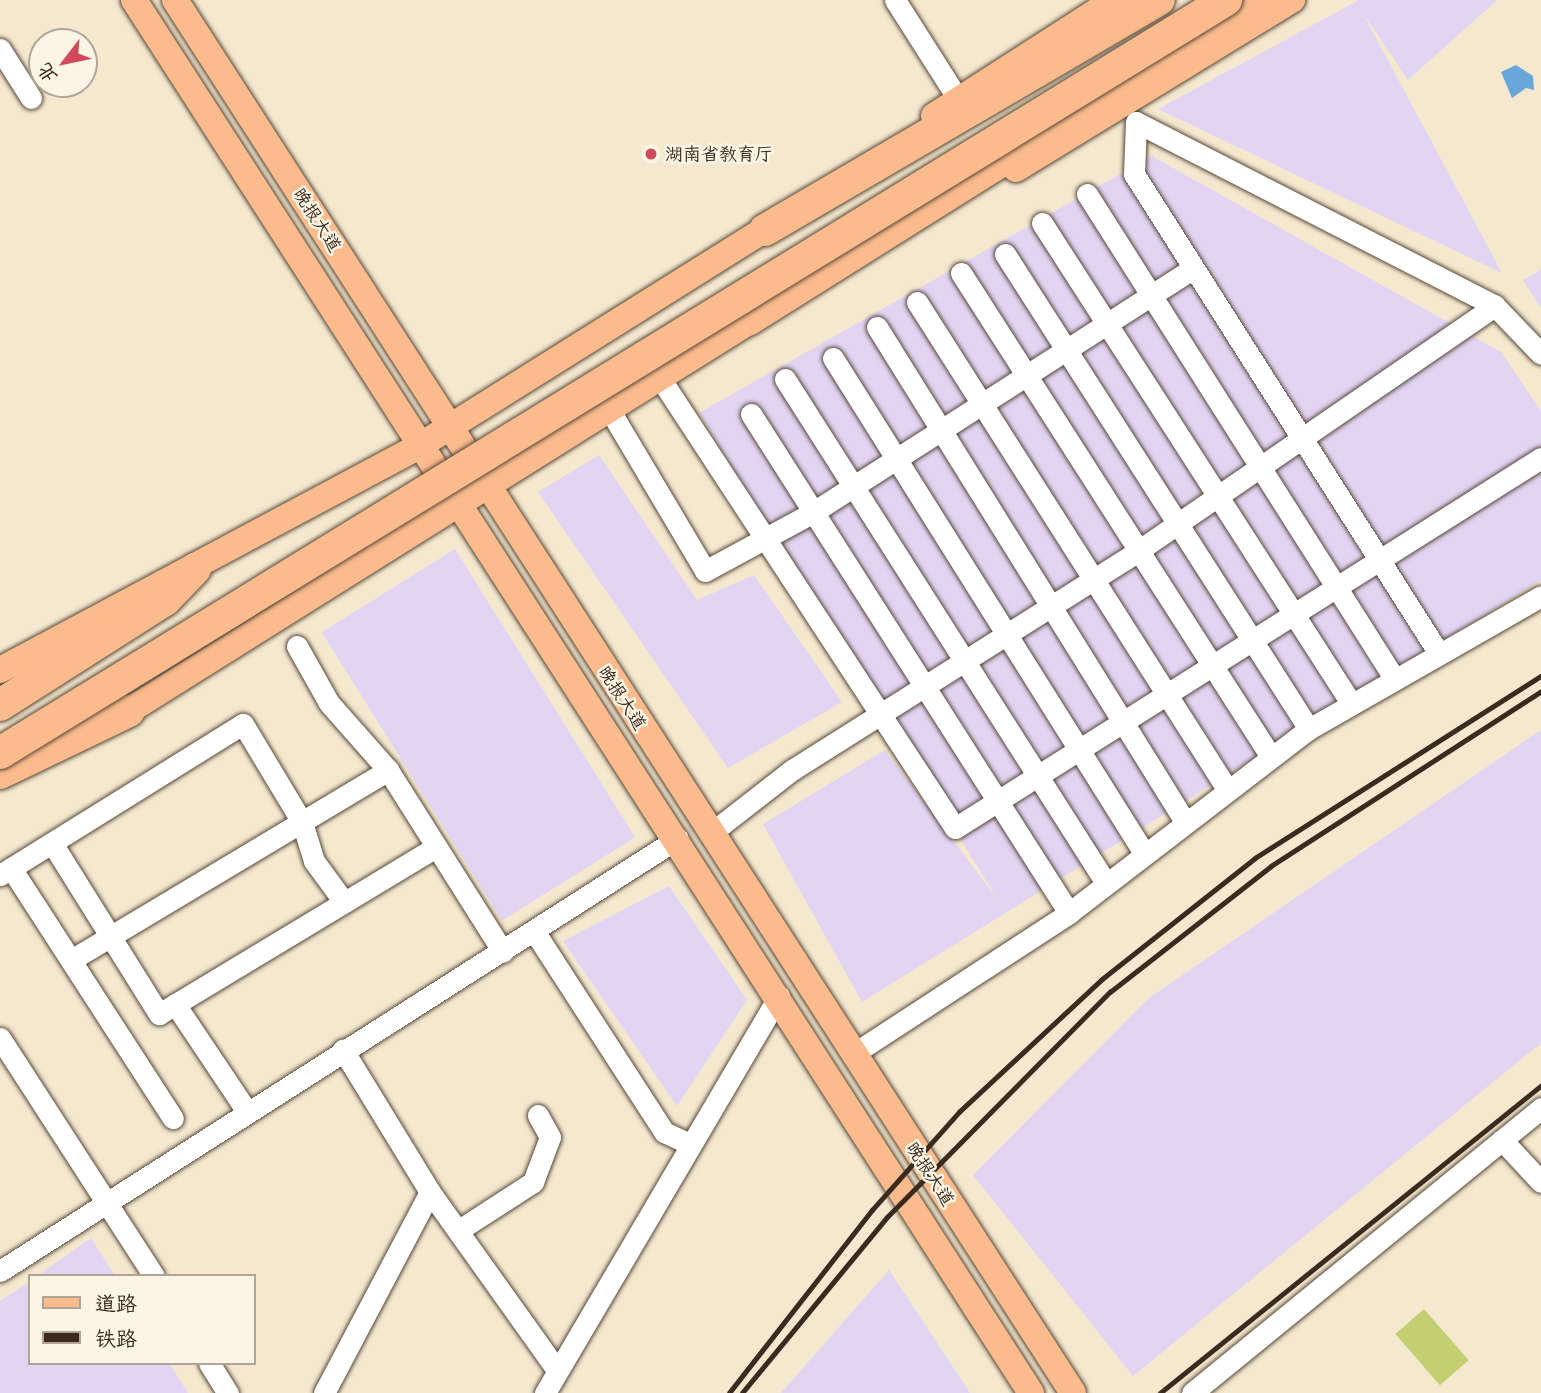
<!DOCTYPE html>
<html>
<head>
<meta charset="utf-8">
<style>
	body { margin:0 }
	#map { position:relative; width:1541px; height:1393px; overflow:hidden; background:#f4e9cf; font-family:Delius,"LXGW WenKai TC",sans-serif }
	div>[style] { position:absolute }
	.built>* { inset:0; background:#e2d4f3; transform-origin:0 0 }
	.green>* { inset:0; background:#c3cf71; transform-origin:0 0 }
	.water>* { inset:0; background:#69a7db }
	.roads { filter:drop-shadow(0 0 2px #574739) drop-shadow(0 0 2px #574739) }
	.minor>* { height:21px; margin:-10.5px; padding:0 10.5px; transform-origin:10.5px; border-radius:10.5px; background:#fff }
	.major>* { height:26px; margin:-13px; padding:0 13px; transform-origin:13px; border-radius:13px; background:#fbbb8c }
	.highway>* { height:32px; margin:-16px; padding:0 16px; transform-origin:16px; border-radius:16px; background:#fbbb8c }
	.rail>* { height:4.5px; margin:-2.25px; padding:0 2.25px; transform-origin:2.25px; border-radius:2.25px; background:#3b2a1e }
	.bridges { filter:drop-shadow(0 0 2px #574739) drop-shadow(0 0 2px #574739) }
	.highway-bridge>* { height:32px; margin:-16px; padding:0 16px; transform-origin:16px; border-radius:16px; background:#fbbb8c }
	.dots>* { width:19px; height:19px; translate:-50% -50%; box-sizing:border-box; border:4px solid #fcf5e5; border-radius:50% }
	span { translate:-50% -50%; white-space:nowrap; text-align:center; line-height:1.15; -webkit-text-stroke:5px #fcf5e5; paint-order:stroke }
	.poi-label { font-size:18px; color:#3b2a1e }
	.left { translate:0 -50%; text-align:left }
	.street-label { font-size:18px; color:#3b2a1e }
	.legend { position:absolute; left:28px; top:1274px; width:228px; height:91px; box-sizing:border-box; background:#fcf5e5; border:2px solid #afa495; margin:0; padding:9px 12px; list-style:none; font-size:21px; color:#3b2a1e }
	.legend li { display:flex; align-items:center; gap:14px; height:35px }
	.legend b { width:35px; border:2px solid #afa495 }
	.north { position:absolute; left:28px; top:28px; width:70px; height:70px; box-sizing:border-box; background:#fcf5e5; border:2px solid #afa495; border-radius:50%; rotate:238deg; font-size:19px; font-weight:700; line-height:28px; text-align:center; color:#3b2a1e }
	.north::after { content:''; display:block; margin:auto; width:24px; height:32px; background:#d1495b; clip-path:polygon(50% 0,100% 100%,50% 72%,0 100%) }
</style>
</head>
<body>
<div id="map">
	<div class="built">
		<i style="clip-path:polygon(1359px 0,1497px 0,1408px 80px,1362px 12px,1502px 273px,1158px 109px)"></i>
		<i style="clip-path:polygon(1152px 156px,1501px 352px,1541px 411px,1541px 580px,862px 1002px,763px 824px,885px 750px,998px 900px,699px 413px)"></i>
		<i style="clip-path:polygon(1541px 270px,1541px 308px,1523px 280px)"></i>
		<i style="clip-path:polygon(599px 455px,697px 600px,754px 575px,842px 702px,728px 768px,538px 492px)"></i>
		<i style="left:455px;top:549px;width:340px;height:157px;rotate:58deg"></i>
		<i style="clip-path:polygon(1541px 730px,1541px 1043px,1133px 1376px,973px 1175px,1149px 998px)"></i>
		<i style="clip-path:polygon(669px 886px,747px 1000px,677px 1106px,563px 941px)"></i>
		<i style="clip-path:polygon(91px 1238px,115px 1276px,37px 1276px)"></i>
		<i style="clip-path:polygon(889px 1270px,970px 1393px,781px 1393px)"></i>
		<i style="clip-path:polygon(30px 1281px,30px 1363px,169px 1363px,188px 1393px,0 1393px,0 1301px)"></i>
	</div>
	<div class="green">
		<i style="left:1424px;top:1309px;width:68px;height:38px;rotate:49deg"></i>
	</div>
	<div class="water">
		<i style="clip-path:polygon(1516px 65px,1533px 76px,1534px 90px,1526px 88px,1512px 98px,1501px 72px)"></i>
	</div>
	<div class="roads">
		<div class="minor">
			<i style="left:895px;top:0;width:117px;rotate:57.5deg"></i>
			<i style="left:0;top:49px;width:58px;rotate:57.7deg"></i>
			<i style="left:1087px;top:194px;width:573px;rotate:57.61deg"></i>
			<i style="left:1042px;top:223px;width:571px;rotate:57.23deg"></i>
			<i style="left:1005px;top:254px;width:564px;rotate:57.38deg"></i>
			<i style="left:961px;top:273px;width:575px;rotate:57.36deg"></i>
			<i style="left:917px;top:302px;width:577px;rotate:57.52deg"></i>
			<i style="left:877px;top:327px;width:581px;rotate:58.09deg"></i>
			<i style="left:833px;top:358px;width:585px;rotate:57.86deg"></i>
			<i style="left:785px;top:379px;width:598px;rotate:57.51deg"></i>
			<i style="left:662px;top:381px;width:534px;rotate:56.76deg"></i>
			<i style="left:955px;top:828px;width:693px;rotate:-32.27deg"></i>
			<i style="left:609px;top:409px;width:188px;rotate:59.3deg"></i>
			<i style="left:705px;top:571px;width:122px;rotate:-28.5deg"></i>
			<i style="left:812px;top:513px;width:453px;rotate:-32.7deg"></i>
			<i style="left:751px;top:414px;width:592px;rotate:57.49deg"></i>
			<i style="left:297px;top:646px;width:65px;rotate:60.7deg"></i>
			<i style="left:329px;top:703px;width:89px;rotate:48.6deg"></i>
			<i style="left:388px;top:770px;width:215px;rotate:57.7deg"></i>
			<i style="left:1438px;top:652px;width:566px;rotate:-122.46deg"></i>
			<i style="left:1134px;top:174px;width:52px;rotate:-87.8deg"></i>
			<i style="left:1136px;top:122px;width:403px;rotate:27.1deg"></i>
			<i style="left:1495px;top:306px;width:66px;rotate:46.2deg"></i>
			<i style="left:711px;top:833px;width:103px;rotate:-37.9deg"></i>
			<i style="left:792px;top:770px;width:409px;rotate:-32.3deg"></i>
			<i style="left:1138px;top:551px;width:433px;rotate:-34.5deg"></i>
			<i style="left:52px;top:843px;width:202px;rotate:58deg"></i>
			<i style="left:159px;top:1014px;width:323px;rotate:-31.1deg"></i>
			<i style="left:11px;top:868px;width:298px;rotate:57.1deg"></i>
			<i style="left:0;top:875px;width:286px;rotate:-31.9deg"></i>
			<i style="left:243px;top:724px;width:114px;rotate:59deg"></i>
			<i style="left:302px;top:822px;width:41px;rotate:72.9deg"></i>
			<i style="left:314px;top:861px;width:51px;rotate:53.8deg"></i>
			<i style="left:536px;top:934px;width:236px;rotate:57.1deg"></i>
			<i style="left:664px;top:1132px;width:29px;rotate:25deg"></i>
			<i style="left:71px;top:960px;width:370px;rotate:-30.9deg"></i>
			<i style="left:175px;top:1004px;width:131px;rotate:56.2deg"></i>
			<i style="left:0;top:1038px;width:283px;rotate:57.1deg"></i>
			<i style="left:853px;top:1054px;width:258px;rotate:-33.1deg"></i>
			<i style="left:1069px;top:913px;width:302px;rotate:-37.5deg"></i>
			<i style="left:1309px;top:729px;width:267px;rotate:-29.8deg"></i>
			<i style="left:1502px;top:1140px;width:57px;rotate:47.1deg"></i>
			<i style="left:430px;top:1192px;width:219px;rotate:54.5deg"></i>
			<i style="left:462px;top:1228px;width:85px;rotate:-32.9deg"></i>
			<i style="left:533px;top:1182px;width:48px;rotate:-69.3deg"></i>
			<i style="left:550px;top:1137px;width:25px;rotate:-119deg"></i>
			<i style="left:0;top:1271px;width:804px;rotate:-32.56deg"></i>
			<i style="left:209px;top:1363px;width:36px;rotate:58deg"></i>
			<i style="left:324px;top:1393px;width:227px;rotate:-62.2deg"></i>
			<i style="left:430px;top:1192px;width:167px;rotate:-121.5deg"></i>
			<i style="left:545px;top:1393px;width:461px;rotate:-59.5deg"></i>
			<i style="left:1192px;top:1393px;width:451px;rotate:-39.2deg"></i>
		</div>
		<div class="major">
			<i style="left:134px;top:0;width:1657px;rotate:57.22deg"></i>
			<i style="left:175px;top:0;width:1657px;rotate:57.19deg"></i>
			<i style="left:934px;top:116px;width:214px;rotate:-32.8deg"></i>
			<i style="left:1016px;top:169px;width:324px;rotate:-31.5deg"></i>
			<i style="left:0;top:670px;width:477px;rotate:-28.1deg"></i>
			<i style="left:421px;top:445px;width:424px;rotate:-32.1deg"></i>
			<i style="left:111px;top:722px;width:773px;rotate:-32.11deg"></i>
		</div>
		<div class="highway">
			<i style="left:765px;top:230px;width:456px;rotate:-30.3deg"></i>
			<i style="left:748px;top:320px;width:601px;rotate:-32.16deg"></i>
			<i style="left:0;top:705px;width:196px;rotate:-32.5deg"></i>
			<i style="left:165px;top:600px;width:43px;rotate:-45.9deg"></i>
			<i style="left:0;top:773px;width:143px;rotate:-25.7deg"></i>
		</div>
	</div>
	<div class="rail">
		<i style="left:729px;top:1393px;width:232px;rotate:-52deg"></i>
		<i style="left:872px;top:1210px;width:131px;rotate:-48.4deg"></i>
		<i style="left:959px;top:1112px;width:195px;rotate:-42.9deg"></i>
		<i style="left:1102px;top:979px;width:195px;rotate:-38.3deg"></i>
		<i style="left:1255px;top:858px;width:339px;rotate:-32.5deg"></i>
		<i style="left:742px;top:1393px;width:228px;rotate:-50.5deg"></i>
		<i style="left:887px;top:1217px;width:317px;rotate:-45.3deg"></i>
		<i style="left:1110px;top:992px;width:204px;rotate:-38deg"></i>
		<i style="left:1271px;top:866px;width:322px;rotate:-32.9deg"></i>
		<i style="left:1160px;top:1393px;width:489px;rotate:-38.9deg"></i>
	</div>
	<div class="bridges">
		<div class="highway-bridge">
			<i style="left:0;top:753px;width:1439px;rotate:-31.56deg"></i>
		</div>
	</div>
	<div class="dots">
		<i style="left:651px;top:154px;background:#d1495b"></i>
	</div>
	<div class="poi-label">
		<span class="left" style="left:665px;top:154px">湖南省教育厅</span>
	</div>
	<div class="street-label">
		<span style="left:317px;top:220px;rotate:57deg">晚报大道</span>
		<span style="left:622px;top:698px;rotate:57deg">晚报大道</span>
		<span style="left:930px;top:1174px;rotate:57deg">晚报大道</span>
	</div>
	<ul class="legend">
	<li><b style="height:9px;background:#fbbb8c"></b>道路</li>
	<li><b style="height:9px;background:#3b2a1e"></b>铁路</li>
	</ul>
	<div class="north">北</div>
</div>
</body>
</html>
